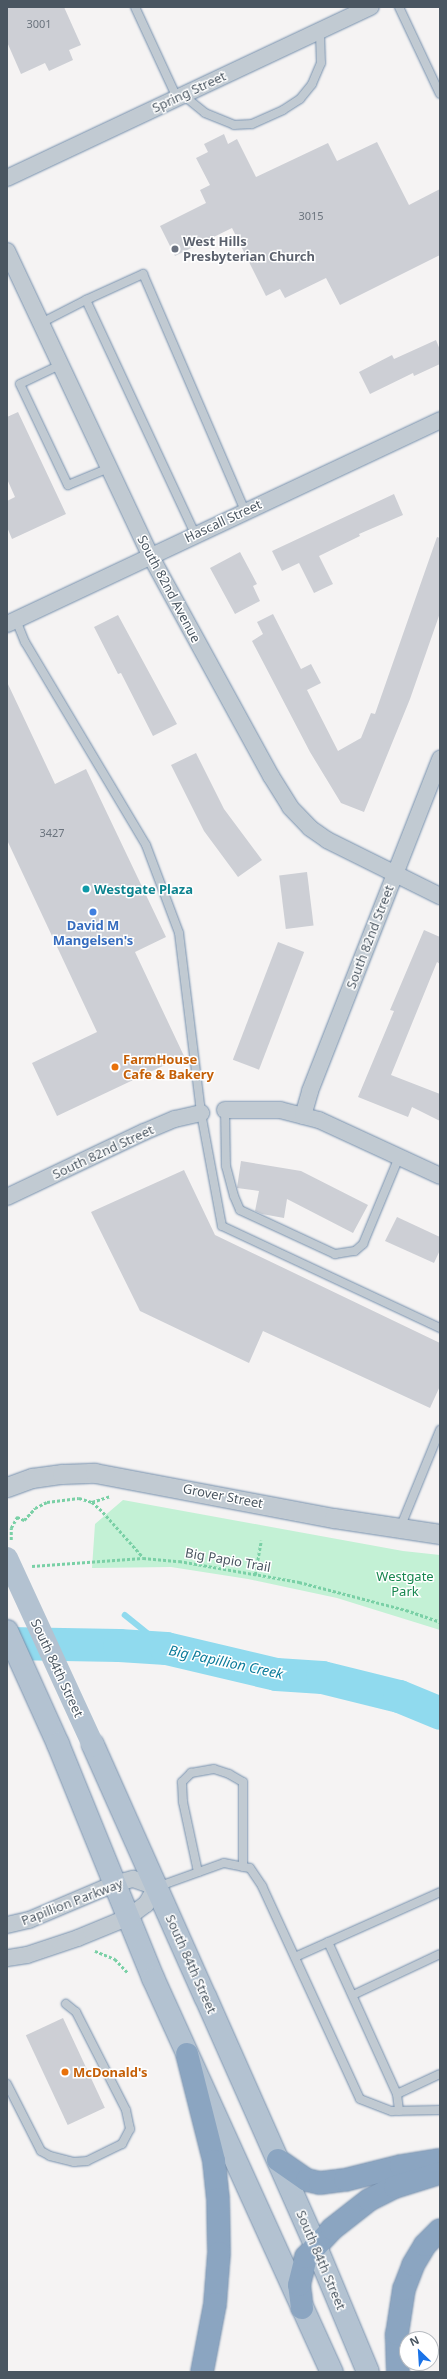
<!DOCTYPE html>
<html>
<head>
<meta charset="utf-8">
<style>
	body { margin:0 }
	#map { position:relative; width:447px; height:2379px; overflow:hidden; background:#f5f3f3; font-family:"Noto Sans",sans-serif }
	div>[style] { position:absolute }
	.green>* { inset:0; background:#c3f1d5 }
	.stream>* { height:5.5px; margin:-2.75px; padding:0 2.75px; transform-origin:2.75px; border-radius:2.75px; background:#90daee }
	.river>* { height:33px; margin:-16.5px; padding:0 16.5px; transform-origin:16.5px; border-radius:16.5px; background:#90daee }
	.building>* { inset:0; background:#cdcfd5; transform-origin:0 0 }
	.path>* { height:2.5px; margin-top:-1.25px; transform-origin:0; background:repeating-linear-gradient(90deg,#7ad0a6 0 3px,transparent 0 5px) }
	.roads { filter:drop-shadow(0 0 1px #7690ad) drop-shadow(0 0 1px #7690ad) }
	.service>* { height:8px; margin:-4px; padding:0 4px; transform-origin:4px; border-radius:4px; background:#c1cad2 }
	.minor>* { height:16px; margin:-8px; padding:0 8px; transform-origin:8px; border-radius:8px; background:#c1cad2 }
	.tertiary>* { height:19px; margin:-9.5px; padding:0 9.5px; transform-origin:9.5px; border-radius:9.5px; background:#c1cad2 }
	.primary>* { height:22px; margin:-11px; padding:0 11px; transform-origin:11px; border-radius:11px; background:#b3c2d1 }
	.motorway>* { height:22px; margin:-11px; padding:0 11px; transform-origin:11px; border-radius:11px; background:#8ba5c1 }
	.primary-bridge>* { height:22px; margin:-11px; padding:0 11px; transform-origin:11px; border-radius:11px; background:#b3c2d1 }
	.dots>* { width:11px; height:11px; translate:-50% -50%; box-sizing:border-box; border:2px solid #fff; border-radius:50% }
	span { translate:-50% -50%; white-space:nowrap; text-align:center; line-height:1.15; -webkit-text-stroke:3px #fff; paint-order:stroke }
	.number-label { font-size:11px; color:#6b747e }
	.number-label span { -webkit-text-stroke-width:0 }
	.street-label { font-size:13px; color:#4a5661 }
	.worship-label { font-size:13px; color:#5b616d; font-weight:700 }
	.left { translate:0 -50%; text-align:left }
	.culture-label { font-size:13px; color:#0d838f; font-weight:700 }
	.shop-label { font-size:13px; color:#366cbe; font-weight:700 }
	.food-label { font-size:13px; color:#c56008; font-weight:700 }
	.park-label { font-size:13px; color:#17864f }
	.water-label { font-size:14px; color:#0c7c9b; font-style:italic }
	.frame { position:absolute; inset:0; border:8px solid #4a5661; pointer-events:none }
	.north { position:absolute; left:399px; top:2331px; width:40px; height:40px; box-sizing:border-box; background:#fff; border:1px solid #b7bbc0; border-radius:50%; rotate:335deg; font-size:11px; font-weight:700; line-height:16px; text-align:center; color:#4a5661 }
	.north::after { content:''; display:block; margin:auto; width:14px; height:18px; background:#1a73e8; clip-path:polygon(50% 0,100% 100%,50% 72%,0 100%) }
</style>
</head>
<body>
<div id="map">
	<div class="green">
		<i style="clip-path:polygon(123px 1500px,403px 1551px,440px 1555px,440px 1630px,337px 1598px,248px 1579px,171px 1567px,92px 1568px,95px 1524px)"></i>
	</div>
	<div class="stream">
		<i style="left:125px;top:1615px;width:53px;rotate:38.8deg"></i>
	</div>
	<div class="river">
		<i style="left:7px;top:1643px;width:112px;rotate:1deg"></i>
		<i style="left:119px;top:1645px;width:47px;rotate:3.7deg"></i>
		<i style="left:166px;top:1648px;width:113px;rotate:13.3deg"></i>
		<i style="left:276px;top:1674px;width:46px;rotate:3.7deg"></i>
		<i style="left:322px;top:1677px;width:79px;rotate:13.9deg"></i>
		<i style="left:399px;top:1696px;width:44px;rotate:22.5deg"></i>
	</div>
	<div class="building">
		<i style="clip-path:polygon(7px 7px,64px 7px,81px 45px,69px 50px,73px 60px,49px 71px,45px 63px,21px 74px,7px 42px)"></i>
		<i style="clip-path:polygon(224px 134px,228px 144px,237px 139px,256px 177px,328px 143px,337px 161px,377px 142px,409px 205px,440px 189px,440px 255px,340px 305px,326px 278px,285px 298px,280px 289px,266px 296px,232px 228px,175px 256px,160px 226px,206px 203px,200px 190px,210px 185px,196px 158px,208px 152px,204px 144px)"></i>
		<i style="clip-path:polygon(436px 340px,440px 350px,440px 364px,414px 376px,413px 373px,370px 394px,359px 372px,392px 355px,394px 359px)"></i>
		<i style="clip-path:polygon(18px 412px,66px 514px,12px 539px,7px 527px,7px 501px,15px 497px,7px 479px,7px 417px)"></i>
		<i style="clip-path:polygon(394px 494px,403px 515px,359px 534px,360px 536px,319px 556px,333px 584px,314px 593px,299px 563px,282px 571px,272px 551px)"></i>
		<i style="clip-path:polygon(437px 537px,440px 538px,440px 613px,410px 699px,364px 812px,341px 803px,310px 752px,252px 641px,263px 634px,257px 622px,273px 614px,301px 669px,311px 664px,321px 683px,307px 690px,338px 751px,361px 738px,371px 713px,375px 714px)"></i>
		<i style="clip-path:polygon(240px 552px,257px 584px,253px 586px,260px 601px,235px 614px,210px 568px)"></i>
		<i style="clip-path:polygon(118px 615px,177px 724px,153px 736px,121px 673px,118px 674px,94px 627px)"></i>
		<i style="clip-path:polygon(7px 682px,55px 784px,86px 769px,166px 937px,135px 952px,184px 1056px,57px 1116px,32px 1063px,97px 1032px,7px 840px)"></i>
		<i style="clip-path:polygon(196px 753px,224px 809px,262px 860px,238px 877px,204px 831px,171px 765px)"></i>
		<i style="left:307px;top:872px;width:54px;height:28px;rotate:83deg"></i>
		<i style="clip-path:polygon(424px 930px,440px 937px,440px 964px,437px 962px,391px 1075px,440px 1094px,440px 1121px,412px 1107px,408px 1117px,358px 1097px,394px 1011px,390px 1010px)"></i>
		<i style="left:278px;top:942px;width:28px;height:126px;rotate:21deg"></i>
		<i style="clip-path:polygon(241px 1161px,301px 1171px,368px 1205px,353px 1233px,287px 1199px,284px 1218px,262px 1214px,255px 1211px,259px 1191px,237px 1188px)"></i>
		<i style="clip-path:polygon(184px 1170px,215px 1235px,440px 1343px,440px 1386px,430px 1408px,263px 1331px,249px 1363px,140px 1311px,91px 1212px)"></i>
		<i style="clip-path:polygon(397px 1217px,440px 1237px,440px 1250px,434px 1263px,385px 1241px)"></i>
		<i style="left:63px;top:2018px;width:99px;height:41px;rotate:65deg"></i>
	</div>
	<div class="path">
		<i style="left:92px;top:1502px;width:19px;rotate:-18deg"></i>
		<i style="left:11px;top:1540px;width:12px;rotate:-90deg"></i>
		<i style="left:11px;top:1528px;width:13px;rotate:-61deg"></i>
		<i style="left:17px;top:1517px;width:8px;rotate:23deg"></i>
		<i style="left:24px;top:1520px;width:16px;rotate:-47deg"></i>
		<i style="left:35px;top:1508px;width:13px;rotate:-27deg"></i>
		<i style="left:47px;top:1502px;width:32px;rotate:-7deg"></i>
		<i style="left:79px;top:1498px;width:14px;rotate:17deg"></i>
		<i style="left:92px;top:1502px;width:15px;rotate:42deg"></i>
		<i style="left:103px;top:1512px;width:60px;rotate:48.4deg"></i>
		<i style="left:32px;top:1566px;width:111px;rotate:-4.1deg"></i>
		<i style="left:143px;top:1558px;width:36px;rotate:5deg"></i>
		<i style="left:179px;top:1561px;width:122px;rotate:9.9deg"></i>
		<i style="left:299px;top:1582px;width:111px;rotate:14.7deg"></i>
		<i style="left:406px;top:1610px;width:36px;rotate:19deg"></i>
		<i style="left:255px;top:1575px;width:35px;rotate:-80deg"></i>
		<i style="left:95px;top:1951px;width:22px;rotate:22deg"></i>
		<i style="left:115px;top:1959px;width:19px;rotate:47deg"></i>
	</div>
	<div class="roads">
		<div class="service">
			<i style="left:135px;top:7px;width:100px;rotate:65.2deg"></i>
			<i style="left:399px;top:7px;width:96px;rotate:64.8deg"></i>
			<i style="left:183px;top:95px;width:28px;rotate:39deg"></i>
			<i style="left:205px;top:113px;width:31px;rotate:22deg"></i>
			<i style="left:234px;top:125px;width:18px;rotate:-3deg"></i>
			<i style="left:252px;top:124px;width:34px;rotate:-24deg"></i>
			<i style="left:283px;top:110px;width:20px;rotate:-33deg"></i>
			<i style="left:300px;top:99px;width:19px;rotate:-51deg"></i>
			<i style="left:312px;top:84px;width:23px;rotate:-67deg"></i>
			<i style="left:321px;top:63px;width:32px;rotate:-92deg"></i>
			<i style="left:86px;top:300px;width:63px;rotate:-24.5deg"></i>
			<i style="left:143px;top:274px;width:258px;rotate:66.7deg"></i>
			<i style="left:41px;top:323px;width:51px;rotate:-27.1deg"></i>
			<i style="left:86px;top:300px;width:258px;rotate:65deg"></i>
			<i style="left:60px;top:365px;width:44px;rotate:154.6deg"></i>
			<i style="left:20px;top:384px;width:112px;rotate:64.6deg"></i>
			<i style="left:68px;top:485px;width:44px;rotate:-22.5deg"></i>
			<i style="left:16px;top:620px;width:24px;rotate:68deg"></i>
			<i style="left:25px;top:642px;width:236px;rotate:59.2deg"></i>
			<i style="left:146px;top:845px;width:94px;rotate:69.4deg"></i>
			<i style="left:179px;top:933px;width:181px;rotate:83deg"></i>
			<i style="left:201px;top:1113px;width:115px;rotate:79.5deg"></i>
			<i style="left:222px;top:1226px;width:241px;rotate:25.1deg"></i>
			<i style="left:225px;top:1110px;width:56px;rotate:89deg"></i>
			<i style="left:226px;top:1166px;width:31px;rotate:75deg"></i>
			<i style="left:234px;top:1196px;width:15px;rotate:67deg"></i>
			<i style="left:240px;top:1210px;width:105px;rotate:24.9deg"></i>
			<i style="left:335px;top:1254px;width:20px;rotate:-9deg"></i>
			<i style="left:355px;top:1251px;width:11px;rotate:-41deg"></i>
			<i style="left:363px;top:1244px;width:94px;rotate:-67.5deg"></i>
			<i style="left:400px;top:1528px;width:106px;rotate:-67.8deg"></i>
			<i style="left:198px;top:1872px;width:72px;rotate:-102.1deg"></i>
			<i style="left:183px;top:1802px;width:20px;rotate:-93deg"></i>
			<i style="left:182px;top:1782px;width:13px;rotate:-45deg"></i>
			<i style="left:191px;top:1773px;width:23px;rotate:-10deg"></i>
			<i style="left:214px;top:1769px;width:16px;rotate:18deg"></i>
			<i style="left:229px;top:1774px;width:16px;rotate:30deg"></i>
			<i style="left:243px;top:1782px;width:85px;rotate:90deg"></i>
			<i style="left:157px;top:1887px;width:71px;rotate:-19.7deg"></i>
			<i style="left:224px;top:1863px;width:26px;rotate:11deg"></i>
			<i style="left:250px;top:1868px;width:22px;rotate:56deg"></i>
			<i style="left:262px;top:1886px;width:234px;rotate:65.3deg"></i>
			<i style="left:360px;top:2099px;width:34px;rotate:21deg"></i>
			<i style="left:392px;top:2111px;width:48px;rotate:-1.2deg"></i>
			<i style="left:328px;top:1942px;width:167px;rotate:65.6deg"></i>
			<i style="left:397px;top:2094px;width:17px;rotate:83deg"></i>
			<i style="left:295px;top:1957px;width:159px;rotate:-24.1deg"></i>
			<i style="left:353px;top:1995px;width:96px;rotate:-25.2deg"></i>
			<i style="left:7px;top:2084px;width:75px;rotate:63.1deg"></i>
			<i style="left:41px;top:2151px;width:10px;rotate:29deg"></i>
			<i style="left:50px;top:2156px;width:25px;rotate:14deg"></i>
			<i style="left:74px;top:2162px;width:13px;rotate:-4deg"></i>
			<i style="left:87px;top:2161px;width:39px;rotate:-26deg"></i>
			<i style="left:122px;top:2144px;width:17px;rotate:-62deg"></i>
			<i style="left:130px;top:2129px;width:19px;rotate:-102deg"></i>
			<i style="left:126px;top:2110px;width:110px;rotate:-117deg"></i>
			<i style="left:76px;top:2012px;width:13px;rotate:-141deg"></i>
			<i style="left:397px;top:2094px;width:47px;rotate:-24.9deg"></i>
		</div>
		<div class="minor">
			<i style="left:7px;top:178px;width:402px;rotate:-25.2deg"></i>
			<i style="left:7px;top:251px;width:336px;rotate:64.8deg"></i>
			<i style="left:150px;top:555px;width:252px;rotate:61.3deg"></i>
			<i style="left:271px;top:776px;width:36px;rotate:58deg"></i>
			<i style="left:290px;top:807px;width:29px;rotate:46deg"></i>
			<i style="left:310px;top:828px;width:21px;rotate:35deg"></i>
			<i style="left:327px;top:840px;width:126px;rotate:26.4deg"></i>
			<i style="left:7px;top:624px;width:479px;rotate:-25.2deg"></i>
			<i style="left:225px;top:1110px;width:55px"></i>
			<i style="left:280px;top:1110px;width:40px;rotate:14.4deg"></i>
			<i style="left:319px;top:1120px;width:133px;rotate:24.8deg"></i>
			<i style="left:303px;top:1116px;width:26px;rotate:-74deg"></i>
			<i style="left:310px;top:1091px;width:357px;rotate:-68.6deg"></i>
			<i style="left:7px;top:1197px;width:152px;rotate:-25.4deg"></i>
			<i style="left:144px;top:1132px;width:34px;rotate:-23deg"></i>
			<i style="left:175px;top:1119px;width:27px;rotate:-13deg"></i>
			<i style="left:7px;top:1925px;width:23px;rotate:-13deg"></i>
			<i style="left:29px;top:1920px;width:92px;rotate:-23deg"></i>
			<i style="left:114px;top:1884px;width:20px;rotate:-15deg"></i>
			<i style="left:133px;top:1879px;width:24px;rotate:19deg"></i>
			<i style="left:156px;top:1887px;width:20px;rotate:120deg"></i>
			<i style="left:146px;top:1904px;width:21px;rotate:143deg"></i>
			<i style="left:129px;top:1917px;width:55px;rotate:157.6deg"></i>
			<i style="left:78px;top:1938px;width:54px;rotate:161.6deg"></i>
			<i style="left:27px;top:1955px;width:20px;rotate:171deg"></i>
		</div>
		<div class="tertiary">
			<i style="left:7px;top:1487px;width:27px;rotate:-20deg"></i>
			<i style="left:32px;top:1478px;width:30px;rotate:-8deg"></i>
			<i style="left:62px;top:1474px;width:33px;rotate:-2deg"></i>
			<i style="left:95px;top:1473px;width:243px;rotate:10.7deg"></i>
			<i style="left:334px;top:1518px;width:107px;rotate:8.6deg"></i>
		</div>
		<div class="primary">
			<i style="left:7px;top:1631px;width:124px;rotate:65.7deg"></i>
			<i style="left:58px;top:1744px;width:253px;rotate:67.9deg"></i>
			<i style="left:153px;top:1978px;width:433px;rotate:65.6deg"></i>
			<i style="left:93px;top:1745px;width:275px;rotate:66deg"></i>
			<i style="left:205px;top:1996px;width:274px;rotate:66.1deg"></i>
			<i style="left:316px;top:2247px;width:135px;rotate:67.4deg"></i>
		</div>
		<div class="motorway">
			<i style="left:187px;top:2054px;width:110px;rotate:75.8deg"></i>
			<i style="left:214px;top:2161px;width:38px;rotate:84deg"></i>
			<i style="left:218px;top:2199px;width:54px;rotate:88.9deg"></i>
			<i style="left:219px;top:2253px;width:51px;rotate:94.5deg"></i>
			<i style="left:215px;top:2304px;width:69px;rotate:100.8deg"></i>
			<i style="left:278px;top:2160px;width:35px;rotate:35deg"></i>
			<i style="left:307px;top:2180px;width:13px;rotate:13deg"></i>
			<i style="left:320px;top:2183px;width:25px;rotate:-7deg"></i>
			<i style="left:345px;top:2180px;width:58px;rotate:-14deg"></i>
			<i style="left:401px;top:2166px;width:39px;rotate:-9deg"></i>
			<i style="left:302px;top:2308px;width:23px;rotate:-97deg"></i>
			<i style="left:299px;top:2285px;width:29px;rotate:-76deg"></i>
			<i style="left:306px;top:2257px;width:38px;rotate:-47deg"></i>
			<i style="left:332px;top:2229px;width:47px;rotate:-38.1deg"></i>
			<i style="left:369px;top:2200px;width:29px;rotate:-27deg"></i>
			<i style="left:395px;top:2187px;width:47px;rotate:-17.3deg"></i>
			<i style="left:398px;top:2372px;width:38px;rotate:-92deg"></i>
			<i style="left:397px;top:2334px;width:46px;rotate:-81.2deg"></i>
			<i style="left:404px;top:2289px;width:26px;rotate:-69deg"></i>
			<i style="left:413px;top:2265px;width:23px;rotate:-59deg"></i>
			<i style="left:425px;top:2245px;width:21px;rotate:-45deg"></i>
		</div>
	</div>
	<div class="primary-bridge">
		<i style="left:7px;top:1558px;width:206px;rotate:65.3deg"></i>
	</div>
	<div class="dots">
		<i style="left:175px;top:249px;background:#6b7280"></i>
		<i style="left:86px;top:889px;background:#0f9aa8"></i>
		<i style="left:93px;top:912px;background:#3f7fe0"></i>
		<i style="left:115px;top:1067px;background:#e8710a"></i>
		<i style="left:65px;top:2072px;background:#e8710a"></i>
	</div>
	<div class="number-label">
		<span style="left:39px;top:24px">3001</span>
		<span style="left:311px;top:216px">3015</span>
		<span style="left:52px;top:833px">3427</span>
	</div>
	<div class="street-label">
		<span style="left:189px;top:92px;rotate:-25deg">Spring Street</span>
		<span style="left:223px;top:521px;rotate:-25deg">Hascall Street</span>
		<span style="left:169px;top:589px;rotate:62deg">South 82nd Avenue</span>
		<span style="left:370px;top:937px;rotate:-69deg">South 82nd Street</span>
		<span style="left:103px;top:1152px;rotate:-25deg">South 82nd Street</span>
		<span style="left:223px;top:1496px;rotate:11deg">Grover Street</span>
		<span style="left:228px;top:1560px;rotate:10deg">Big Papio Trail</span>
		<span style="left:57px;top:1668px;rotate:65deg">South 84th Street</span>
		<span style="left:72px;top:1902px;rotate:-21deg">Papillion Parkway</span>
		<span style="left:191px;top:1964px;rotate:66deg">South 84th Street</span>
		<span style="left:321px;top:2260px;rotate:67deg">South 84th Street</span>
	</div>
	<div class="worship-label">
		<span class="left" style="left:183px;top:249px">West Hills<br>Presbyterian Church</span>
	</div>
	<div class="culture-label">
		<span class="left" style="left:94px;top:889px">Westgate Plaza</span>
	</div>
	<div class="shop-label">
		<span style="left:93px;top:933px">David M<br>Mangelsen's</span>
	</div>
	<div class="food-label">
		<span class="left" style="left:123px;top:1067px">FarmHouse<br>Cafe &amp; Bakery</span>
		<span class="left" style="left:73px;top:2072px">McDonald's</span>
	</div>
	<div class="park-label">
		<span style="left:405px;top:1584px">Westgate<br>Park</span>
	</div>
	<div class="water-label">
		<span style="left:226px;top:1662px;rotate:12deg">Big Papillion Creek</span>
	</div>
	<div class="frame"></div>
	<div class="north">N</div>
</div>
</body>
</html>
